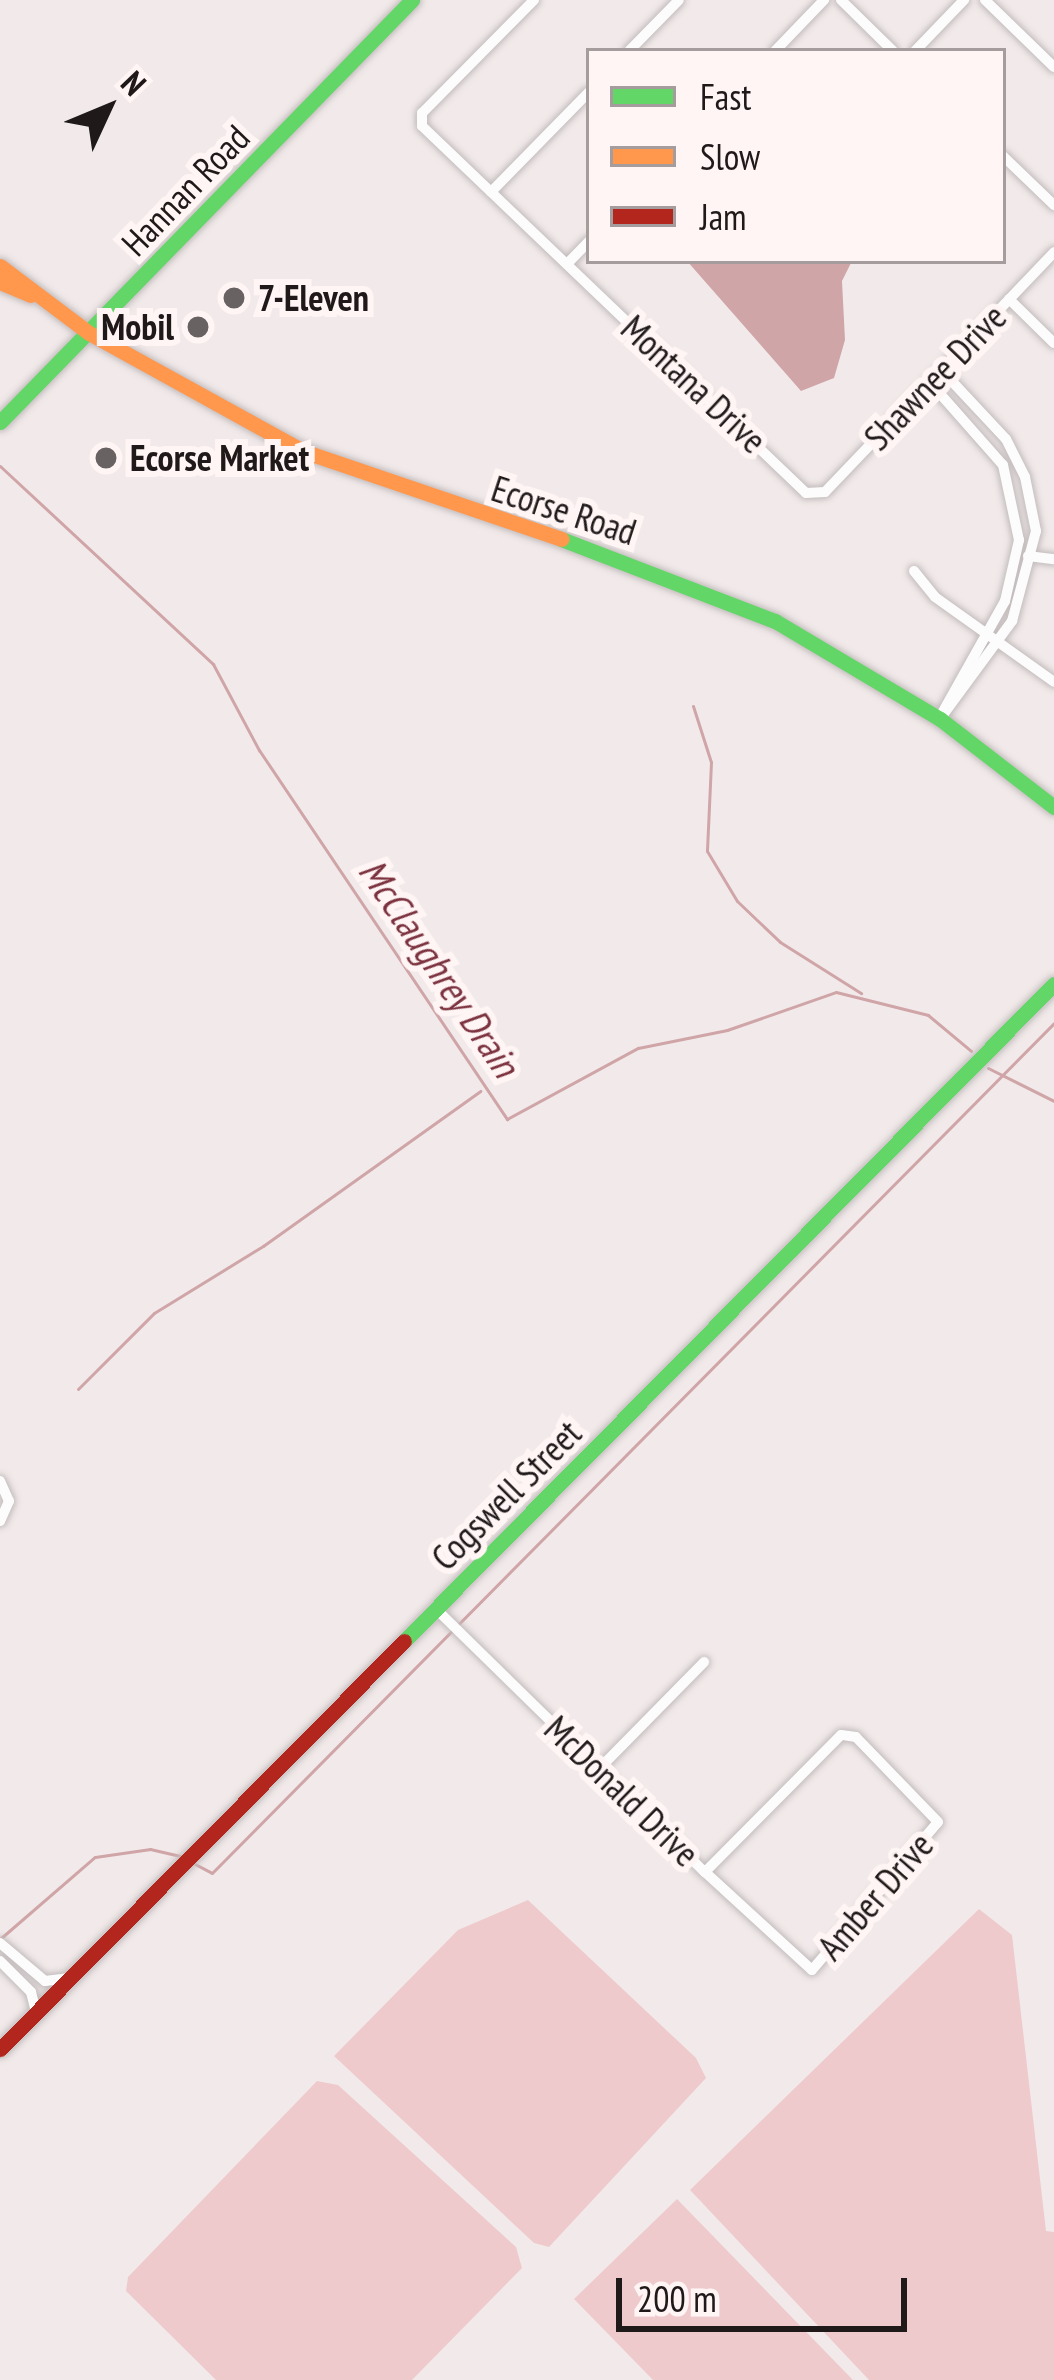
<!DOCTYPE html>
<html>
<head>
<meta charset="utf-8">
<style>
	body { margin:0 }
	#map { position:relative; width:1054px; height:2380px; overflow:hidden; background:#f2eaea; font-family:"PT Sans Narrow",sans-serif }
	div>[style] { position:absolute }
	.green>* { inset:0; background:#efcacd }
	.water>* { inset:0; background:#d0a5a8 }
	.stream>* { height:3px; margin:-1.5px; padding:0 1.5px; transform-origin:1.5px; border-radius:1.5px; background:#d0a5a8 }
	.roads { filter:drop-shadow(0 0 3px #c3bcbc) drop-shadow(0 0 3px #c3bcbc) }
	.street>* { height:10px; margin:-5px; padding:0 5px; transform-origin:5px; border-radius:5px; background:#fdfcfc }
	.fast>* { height:15px; margin:-7.5px; padding:0 7.5px; transform-origin:7.5px; border-radius:7.5px; background:#63d668 }
	.slow>* { height:15px; margin:-7.5px; padding:0 7.5px; transform-origin:7.5px; border-radius:7.5px; background:#ff974d }
	.jam>* { height:15px; margin:-7.5px; padding:0 7.5px; transform-origin:7.5px; border-radius:7.5px; background:#b3261e }
	.dots>* { width:33px; height:33px; translate:-50% -50%; box-sizing:border-box; border:6px solid #fff5f5; border-radius:50% }
	span { translate:-50% -50%; white-space:nowrap; text-align:center; line-height:1.15; -webkit-text-stroke:12px #fff5f5; paint-order:stroke }
	.street-label { font-size:36px; color:#1f1919 }
	.poi-label { font-size:36px; color:#1f1919; font-weight:700 }
	.left { translate:0 -50%; text-align:left }
	.right { translate:-100% -50%; text-align:right }
	.water-label { font-size:39px; color:#7b323e; font-style:italic }
	.legend { position:absolute; left:586px; top:48px; width:420px; height:216px; box-sizing:border-box; background:#fff5f5; border:3px solid #a59d9d; margin:0; padding:15px 21px; list-style:none; font-size:36px; color:#1f1919 }
	.legend li { display:flex; align-items:center; gap:24px; height:60px }
	.legend b { width:60px; border:3px solid #a59d9d }
	.north { position:absolute; left:48px; top:48px; width:120px; height:120px; -webkit-text-stroke:9px #fff5f5; paint-order:stroke; rotate:46deg; font-size:33px; font-weight:700; line-height:48px; text-align:center; color:#1f1919 }
	.north::after { content:''; display:block; margin:auto; width:42px; height:54px; background:#1f1919; clip-path:polygon(50% 0,100% 100%,50% 72%,0 100%) }
	.scale { position:absolute; left:616px; top:2278px; width:291px; height:54px; box-sizing:border-box; border:6px solid #1f1919; border-top:0; padding-left:15px; font-size:36px; line-height:42px; white-space:nowrap; color:#1f1919; -webkit-text-stroke:9px #fff5f5; paint-order:stroke }
</style>
</head>
<body>
<div id="map">
	<div class="green">
		<i style="clip-path:polygon(528px 1900px,696px 2058px,706px 2078px,549px 2247px,534px 2243px,334px 2056px,458px 1930px)"></i>
		<i style="clip-path:polygon(979px 1909px,1012px 1935px,1046px 2231px,1054px 2232px,1054px 2380px,869px 2380px,690px 2190px)"></i>
		<i style="clip-path:polygon(317px 2081px,338px 2085px,516px 2247px,522px 2268px,412px 2380px,216px 2380px,126px 2291px,128px 2277px)"></i>
		<i style="clip-path:polygon(677px 2199px,853px 2380px,653px 2380px,574px 2299px)"></i>
	</div>
	<div class="water">
		<i style="clip-path:polygon(687px 261px,852px 261px,842px 281px,845px 340px,834px 378px,801px 391px)"></i>
	</div>
	<div class="stream">
		<i style="left:0;top:466px;width:291px;rotate:42.9deg"></i>
		<i style="left:213px;top:664px;width:98px;rotate:61.9deg"></i>
		<i style="left:259px;top:750px;width:445px;rotate:56.1deg"></i>
		<i style="left:507px;top:1119px;width:149px;rotate:-28.5deg"></i>
		<i style="left:638px;top:1048px;width:91px;rotate:-11.4deg"></i>
		<i style="left:727px;top:1030px;width:115px;rotate:-19.2deg"></i>
		<i style="left:836px;top:992px;width:95px;rotate:14deg"></i>
		<i style="left:928px;top:1015px;width:56px;rotate:39.9deg"></i>
		<i style="left:693px;top:706px;width:59px;rotate:72.2deg"></i>
		<i style="left:711px;top:762px;width:89px;rotate:92.6deg"></i>
		<i style="left:707px;top:851px;width:58px;rotate:59deg"></i>
		<i style="left:737px;top:901px;width:59px;rotate:43.6deg"></i>
		<i style="left:780px;top:942px;width:96px;rotate:32.2deg"></i>
		<i style="left:988px;top:1068px;width:74px;rotate:26.6deg"></i>
		<i style="left:78px;top:1389px;width:107px;rotate:-45deg"></i>
		<i style="left:154px;top:1313px;width:128px;rotate:-31.6deg"></i>
		<i style="left:263px;top:1246px;width:267px;rotate:-35.5deg"></i>
		<i style="left:195px;top:1864px;width:19px;rotate:28deg"></i>
		<i style="left:212px;top:1873px;width:1196px;rotate:-45.27deg"></i>
		<i style="left:1px;top:1938px;width:124px;rotate:-40.8deg"></i>
		<i style="left:95px;top:1857px;width:56px;rotate:-8.3deg"></i>
		<i style="left:150px;top:1849px;width:32px;rotate:13deg"></i>
	</div>
	<div class="roads">
		<div class="street">
			<i style="left:534px;top:0;width:159px;rotate:134.7deg"></i>
			<i style="left:422px;top:113px;width:13px;rotate:90deg"></i>
			<i style="left:422px;top:126px;width:531px;rotate:43.7deg"></i>
			<i style="left:806px;top:493px;width:19px;rotate:-3deg"></i>
			<i style="left:825px;top:492px;width:332px;rotate:-46.3deg"></i>
			<i style="left:841px;top:0;width:73px;rotate:44.4deg"></i>
			<i style="left:985px;top:0;width:96px;rotate:44.2deg"></i>
			<i style="left:629px;top:51px;width:71px;rotate:-45.6deg"></i>
			<i style="left:775px;top:51px;width:71px;rotate:-46.1deg"></i>
			<i style="left:915px;top:51px;width:71px;rotate:-46.1deg"></i>
			<i style="left:1003px;top:156px;width:71px;rotate:43.9deg"></i>
			<i style="left:491px;top:192px;width:140px;rotate:-45.6deg"></i>
			<i style="left:567px;top:264px;width:32px;rotate:-46deg"></i>
			<i style="left:1009px;top:299px;width:63px;rotate:44.4deg"></i>
			<i style="left:935px;top:376px;width:12px"></i>
			<i style="left:947px;top:376px;width:86px;rotate:46.9deg"></i>
			<i style="left:1006px;top:439px;width:42px;rotate:63.4deg"></i>
			<i style="left:1025px;top:477px;width:55px;rotate:78.5deg"></i>
			<i style="left:1036px;top:531px;width:93px;rotate:104.9deg"></i>
			<i style="left:1012px;top:621px;width:122px;rotate:126.3deg"></i>
			<i style="left:935px;top:376px;width:12px;rotate:90deg"></i>
			<i style="left:935px;top:388px;width:103px;rotate:48.6deg"></i>
			<i style="left:1003px;top:465px;width:77px;rotate:78deg"></i>
			<i style="left:1019px;top:540px;width:63px;rotate:102.9deg"></i>
			<i style="left:1005px;top:601px;width:131px;rotate:119.3deg"></i>
			<i style="left:1028px;top:556px;width:26px;rotate:7deg"></i>
			<i style="left:914px;top:571px;width:33px;rotate:51deg"></i>
			<i style="left:935px;top:597px;width:146px;rotate:35.5deg"></i>
			<i style="left:0;top:1481px;width:22px;rotate:66deg"></i>
			<i style="left:9px;top:1501px;width:22px;rotate:114deg"></i>
			<i style="left:435px;top:1608px;width:378px;rotate:44.4deg"></i>
			<i style="left:705px;top:1872px;width:145px;rotate:42.5deg"></i>
			<i style="left:812px;top:1970px;width:194px;rotate:-49.6deg"></i>
			<i style="left:938px;top:1822px;width:118px;rotate:-134deg"></i>
			<i style="left:856px;top:1737px;width:15px;rotate:-172deg"></i>
			<i style="left:841px;top:1735px;width:193px;rotate:134.8deg"></i>
			<i style="left:599px;top:1769px;width:150px;rotate:-45.5deg"></i>
			<i style="left:0;top:1943px;width:59px;rotate:40.2deg"></i>
			<i style="left:45px;top:1981px;width:23px;rotate:-7deg"></i>
			<i style="left:0;top:1961px;width:44px;rotate:45deg"></i>
			<i style="left:31px;top:1992px;width:21px;rotate:76deg"></i>
		</div>
		<div class="fast">
			<i style="left:0;top:422px;width:590px;rotate:-45.69deg"></i>
			<i style="left:561px;top:539px;width:229px;rotate:21deg"></i>
			<i style="left:775px;top:621px;width:192px;rotate:30.7deg"></i>
			<i style="left:940px;top:719px;width:144px;rotate:37.7deg"></i>
			<i style="left:404px;top:1641px;width:924px;rotate:-45.31deg"></i>
		</div>
		<div class="slow">
			<i style="left:0;top:266px;width:111px;rotate:37deg"></i>
			<i style="left:89px;top:333px;width:244px;rotate:28.9deg"></i>
			<i style="left:303px;top:451px;width:273px;rotate:18.8deg"></i>
			<i style="left:0;top:282px;width:33px;rotate:23deg"></i>
		</div>
		<div class="jam">
			<i style="left:0;top:2049px;width:574px;rotate:-45.28deg"></i>
		</div>
	</div>
	<div class="dots">
		<i style="left:234px;top:298px;background:#696262"></i>
		<i style="left:198px;top:327px;background:#696262"></i>
		<i style="left:106px;top:458px;background:#696262"></i>
	</div>
	<div class="street-label">
		<span style="left:185px;top:190px;rotate:-46deg">Hannan Road</span>
		<span style="left:935px;top:377px;rotate:-46deg">Shawnee Drive</span>
		<span style="left:694px;top:384px;rotate:43deg">Montana Drive</span>
		<span style="left:564px;top:510px;rotate:18deg">Ecorse Road</span>
		<span style="left:506px;top:1495px;rotate:-45deg">Cogswell Street</span>
		<span style="left:622px;top:1791px;rotate:44deg">McDonald Drive</span>
		<span style="left:875px;top:1896px;rotate:-49deg">Amber Drive</span>
	</div>
	<div class="poi-label">
		<span class="left" style="left:258px;top:298px">7-Eleven</span>
		<span class="right" style="left:174px;top:327px">Mobil</span>
		<span class="left" style="left:130px;top:458px">Ecorse Market</span>
	</div>
	<div class="water-label">
		<span style="left:439px;top:968px;rotate:56deg">McClaughrey Drain</span>
	</div>
	<ul class="legend">
	<li><b style="height:15px;background:#63d668"></b>Fast</li>
	<li><b style="height:15px;background:#ff974d"></b>Slow</li>
	<li><b style="height:15px;background:#b3261e"></b>Jam</li>
	</ul>
	<div class="north">N</div>
	<div class="scale">200 m</div>
</div>
</body>
</html>
